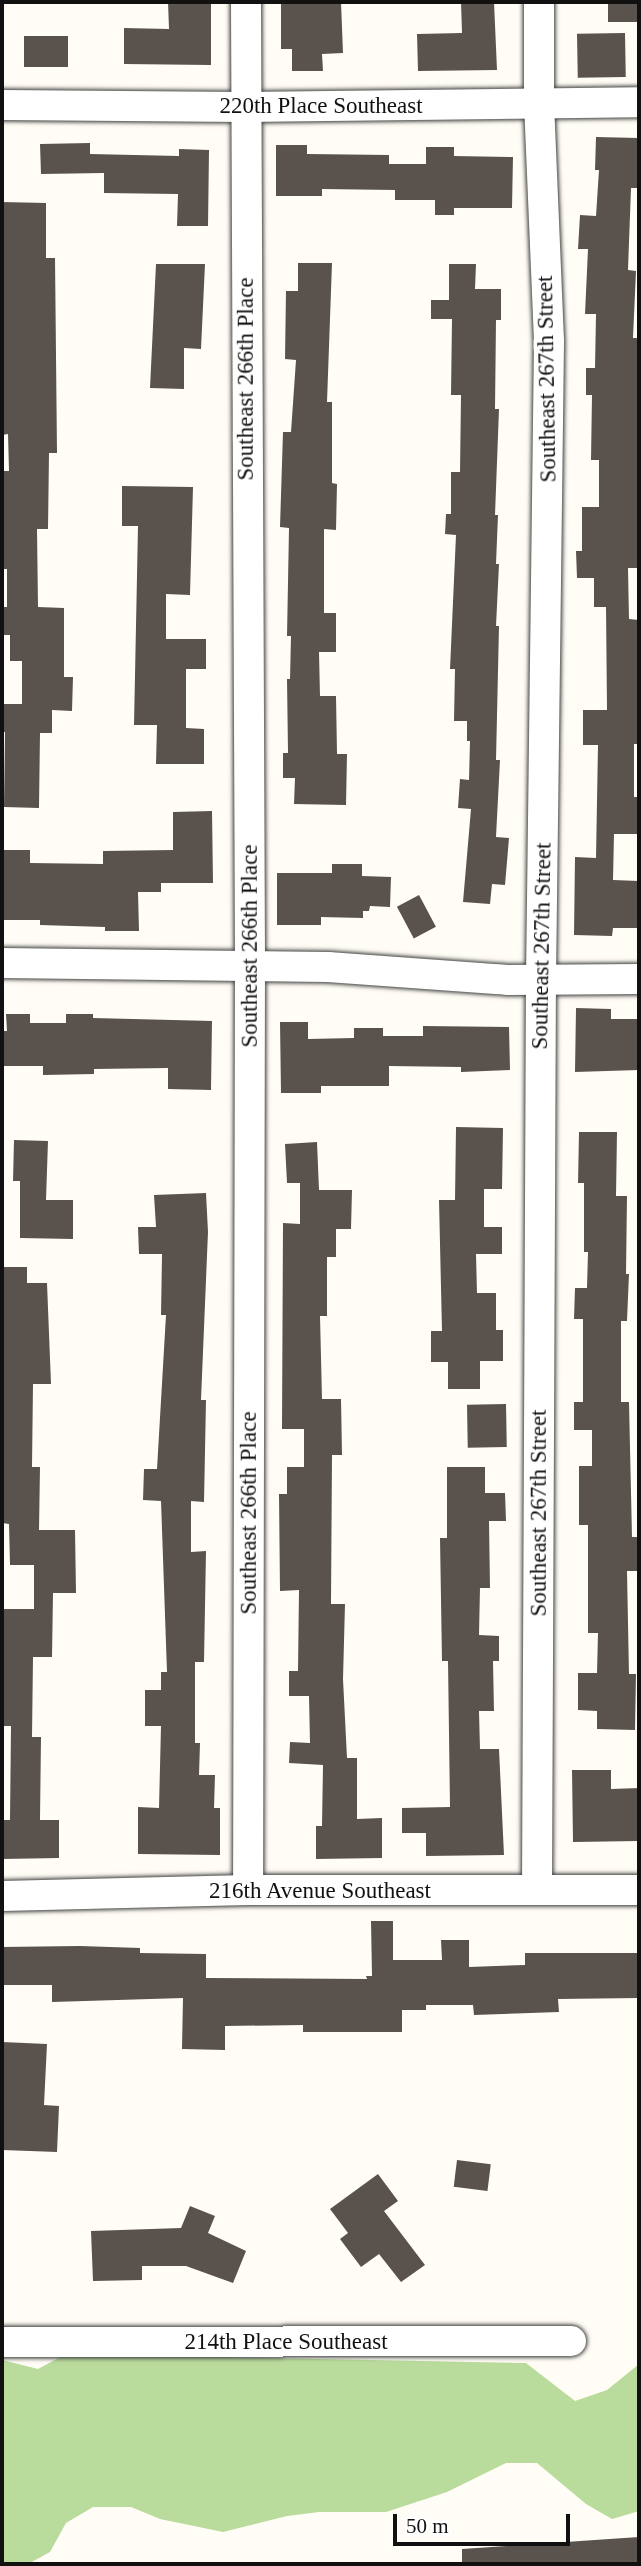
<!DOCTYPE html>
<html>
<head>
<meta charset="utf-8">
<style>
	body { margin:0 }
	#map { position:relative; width:641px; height:2566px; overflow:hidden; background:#fffdf5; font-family:Georgia,serif }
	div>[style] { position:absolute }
	.forest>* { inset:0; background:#b9dc9c }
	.building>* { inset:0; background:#5a524d; transform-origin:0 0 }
	.roads { filter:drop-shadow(0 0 2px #444) drop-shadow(0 0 2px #444) }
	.minor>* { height:30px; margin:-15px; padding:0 15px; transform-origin:15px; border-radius:15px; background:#fff }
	span { translate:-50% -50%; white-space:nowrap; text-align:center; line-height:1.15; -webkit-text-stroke:7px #fff; paint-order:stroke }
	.street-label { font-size:23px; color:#111 }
	.frame { position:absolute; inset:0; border:4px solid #111; pointer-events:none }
	.scale { position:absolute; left:393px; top:2514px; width:177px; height:32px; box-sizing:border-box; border:4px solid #111; border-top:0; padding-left:9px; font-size:21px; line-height:24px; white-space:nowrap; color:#111; -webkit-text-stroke:5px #fff; paint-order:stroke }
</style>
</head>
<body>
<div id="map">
	<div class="forest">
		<i style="clip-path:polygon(66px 2354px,526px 2363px,575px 2401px,607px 2390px,639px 2364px,639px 2511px,612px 2519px,586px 2504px,537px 2463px,506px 2463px,447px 2492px,386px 2512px,319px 2512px,287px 2516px,223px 2532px,160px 2519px,131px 2507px,93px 2507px,66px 2523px,50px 2552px,28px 2564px,2px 2564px,2px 2360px,38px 2369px)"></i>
	</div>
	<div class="building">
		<i style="clip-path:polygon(168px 2px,211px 2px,211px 65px,124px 64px,124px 28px,169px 29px)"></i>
		<i style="clip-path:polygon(281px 2px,341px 2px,343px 53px,322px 54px,323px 71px,292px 71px,292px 49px,281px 49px)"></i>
		<i style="clip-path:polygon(461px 2px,494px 2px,497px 70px,418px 71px,417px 34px,462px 33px)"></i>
		<i style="left:608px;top:2px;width:31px;height:20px"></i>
		<i style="left:625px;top:33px;width:44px;height:48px;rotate:89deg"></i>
		<i style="left:68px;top:36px;width:31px;height:44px;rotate:90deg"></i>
		<i style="clip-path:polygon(596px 137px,639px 138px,639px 188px,631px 188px,628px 270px,636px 271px,633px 338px,637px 338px,639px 568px,628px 568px,629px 619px,639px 620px,638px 744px,634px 744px,634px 797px,639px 797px,639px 834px,614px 834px,613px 880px,639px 881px,639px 928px,613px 928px,612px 936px,574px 935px,575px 857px,596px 858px,598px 745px,583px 745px,583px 710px,607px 710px,606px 607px,594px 607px,594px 578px,577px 578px,576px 551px,582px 551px,582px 507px,599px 507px,599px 460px,591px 460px,592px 395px,586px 395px,586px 368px,595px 368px,596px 314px,585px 314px,588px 249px,578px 249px,580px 215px,596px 216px,599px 170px,595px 170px)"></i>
		<i style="clip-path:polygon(90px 143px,90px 154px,179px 156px,179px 149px,209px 150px,208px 226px,177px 226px,178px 194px,104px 193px,104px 173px,41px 174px,40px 144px)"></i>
		<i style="clip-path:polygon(276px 145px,307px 145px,307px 154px,389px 155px,389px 164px,426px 164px,426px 147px,454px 147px,454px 156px,513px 157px,512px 208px,454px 208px,454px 215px,435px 215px,435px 200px,395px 200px,395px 190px,322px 189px,322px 196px,276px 196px)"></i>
		<i style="clip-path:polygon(2px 202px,46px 203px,46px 258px,55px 258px,57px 453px,49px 453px,48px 529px,37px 529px,38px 607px,64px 608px,64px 677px,73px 677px,72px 711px,52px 710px,52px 733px,40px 733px,39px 808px,4px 807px,5px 732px,2px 732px,2px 704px,22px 704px,22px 661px,10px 661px,10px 635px,2px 635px,2px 607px,7px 607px,7px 569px,2px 569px,2px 471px,9px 471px,8px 434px,2px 435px)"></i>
		<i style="clip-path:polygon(298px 263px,332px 263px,327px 402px,332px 402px,332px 483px,337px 484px,336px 530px,324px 529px,324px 613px,336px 613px,336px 652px,319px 652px,320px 696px,336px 696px,337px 754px,347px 754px,346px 805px,294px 804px,295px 778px,283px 778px,283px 753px,288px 753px,287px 679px,290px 679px,291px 636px,287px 636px,289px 528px,280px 527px,283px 432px,291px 432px,296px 360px,285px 359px,286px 291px,298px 291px)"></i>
		<i style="clip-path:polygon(156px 264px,205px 264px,201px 349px,184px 348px,184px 389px,150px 388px)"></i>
		<i style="clip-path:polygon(449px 264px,476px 264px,475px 289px,501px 289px,501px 320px,496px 320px,495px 409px,499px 409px,495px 515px,498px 515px,496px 564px,499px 564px,496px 626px,499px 626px,496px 760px,500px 760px,496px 837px,509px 838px,505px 885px,492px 884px,490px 904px,463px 902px,471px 809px,458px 808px,460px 779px,469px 780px,470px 741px,467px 741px,467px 721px,454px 721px,455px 669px,450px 669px,456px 535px,445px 534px,446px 514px,451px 514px,451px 472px,460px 472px,461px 395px,451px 395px,452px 319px,431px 319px,431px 300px,449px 300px)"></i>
		<i style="clip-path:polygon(122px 486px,193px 487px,190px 595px,166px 594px,166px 639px,206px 639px,206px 669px,186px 669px,186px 728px,204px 729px,204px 764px,156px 764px,157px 725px,134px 725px,138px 526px,122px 526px)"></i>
		<i style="clip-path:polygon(212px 811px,213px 883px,161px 883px,161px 892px,138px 892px,139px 931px,105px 931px,105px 927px,40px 925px,40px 920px,2px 920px,2px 850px,30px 850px,30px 863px,103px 864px,103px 851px,173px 850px,173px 812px)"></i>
		<i style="clip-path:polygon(332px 864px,362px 864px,362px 876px,391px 877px,390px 907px,370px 906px,369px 911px,363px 911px,363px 918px,321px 917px,321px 925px,277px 925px,277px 873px,332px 873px)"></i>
		<i style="left:419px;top:895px;width:36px;height:25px;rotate:62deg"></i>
		<i style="clip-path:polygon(576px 1008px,611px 1009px,611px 1019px,639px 1019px,639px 1070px,575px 1072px)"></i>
		<i style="clip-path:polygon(6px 1014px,30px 1014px,30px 1023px,66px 1023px,66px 1014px,93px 1014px,93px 1018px,212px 1021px,211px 1090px,168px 1089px,168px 1068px,94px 1069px,94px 1074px,43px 1075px,43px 1066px,2px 1066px,2px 1031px,7px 1031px)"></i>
		<i style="clip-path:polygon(280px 1022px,308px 1022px,308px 1039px,354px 1038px,354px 1028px,383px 1028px,383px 1036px,423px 1036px,423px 1026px,509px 1027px,510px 1070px,461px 1072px,461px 1067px,389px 1066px,389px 1086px,321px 1086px,321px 1093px,281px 1093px)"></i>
		<i style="clip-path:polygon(456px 1127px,503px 1128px,502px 1189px,484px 1189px,484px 1227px,502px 1227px,502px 1254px,476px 1254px,477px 1293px,496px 1293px,496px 1330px,503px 1330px,503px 1361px,480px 1361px,480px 1389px,448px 1389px,448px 1362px,431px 1362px,431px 1331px,442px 1331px,439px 1200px,455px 1200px)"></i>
		<i style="clip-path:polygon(579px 1132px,617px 1132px,616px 1196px,627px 1196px,626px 1274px,629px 1274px,627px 1321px,621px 1321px,621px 1402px,629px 1402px,632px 1537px,639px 1537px,639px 1571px,627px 1571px,629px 1674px,636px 1674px,635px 1730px,597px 1729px,597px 1711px,578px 1710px,578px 1673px,597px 1673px,598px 1633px,588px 1633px,588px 1525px,579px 1525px,579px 1466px,592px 1466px,592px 1430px,574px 1430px,574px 1402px,583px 1402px,583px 1319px,574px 1319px,575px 1288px,587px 1288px,588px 1252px,584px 1252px,584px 1183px,578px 1183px)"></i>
		<i style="clip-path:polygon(14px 1140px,48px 1141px,46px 1200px,73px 1200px,73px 1239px,20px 1238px,20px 1181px,13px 1181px)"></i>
		<i style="clip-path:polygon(317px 1142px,319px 1190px,352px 1190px,351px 1229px,336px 1229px,336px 1257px,327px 1257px,327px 1316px,320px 1316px,322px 1399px,341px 1399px,342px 1455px,332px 1455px,331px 1604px,345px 1604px,343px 1679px,347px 1758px,357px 1758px,357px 1819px,382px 1818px,382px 1858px,316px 1859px,316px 1826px,322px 1826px,323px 1765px,289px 1763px,290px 1742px,310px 1743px,309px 1696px,289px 1696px,289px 1671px,298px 1671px,299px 1590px,280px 1591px,279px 1494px,287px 1494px,287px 1467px,304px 1467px,304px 1429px,282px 1429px,283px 1223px,300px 1224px,300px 1183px,287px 1183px,285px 1144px)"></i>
		<i style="clip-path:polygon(206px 1193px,208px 1232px,201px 1400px,206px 1400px,204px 1502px,191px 1501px,191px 1552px,206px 1551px,204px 1662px,195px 1662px,195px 1743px,200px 1743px,199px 1775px,215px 1775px,214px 1808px,220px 1808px,220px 1855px,138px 1854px,138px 1807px,159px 1808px,161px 1726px,145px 1726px,145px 1690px,161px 1690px,161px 1672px,167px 1672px,161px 1501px,143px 1500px,144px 1469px,157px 1469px,166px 1315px,161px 1315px,162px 1254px,139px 1254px,138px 1227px,156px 1227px,154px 1195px)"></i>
		<i style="clip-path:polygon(2px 1267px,27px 1267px,27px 1283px,47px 1283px,51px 1384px,33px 1384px,32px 1467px,40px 1467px,39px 1530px,75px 1530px,76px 1593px,53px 1593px,52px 1657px,33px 1657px,32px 1737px,41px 1737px,40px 1820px,59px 1820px,59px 1858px,2px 1859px,2px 1820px,10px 1820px,11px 1726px,2px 1726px,2px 1609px,34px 1609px,34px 1565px,10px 1565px,9px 1524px,2px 1523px)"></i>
		<i style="left:506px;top:1404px;width:43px;height:39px;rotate:89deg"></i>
		<i style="clip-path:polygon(447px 1467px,485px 1467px,485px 1493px,505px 1493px,506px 1521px,489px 1521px,490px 1588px,480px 1588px,479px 1635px,499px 1636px,499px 1661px,493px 1661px,494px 1711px,479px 1711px,480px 1749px,499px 1749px,504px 1855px,426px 1856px,426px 1833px,402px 1833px,402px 1808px,450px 1807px,448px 1661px,442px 1661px,440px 1538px,447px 1538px)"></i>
		<i style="clip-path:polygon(572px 1770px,611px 1770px,611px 1789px,639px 1788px,639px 1841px,573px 1842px)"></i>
		<i style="clip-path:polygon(371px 1921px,393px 1921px,393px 1960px,442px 1960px,441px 1940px,469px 1940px,469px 1967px,525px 1965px,525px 1953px,639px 1953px,639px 1998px,558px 1999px,559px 2012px,474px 2015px,473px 2005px,426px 2005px,426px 2010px,402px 2010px,402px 2032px,303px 2032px,303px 2025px,225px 2026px,225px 2050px,182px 2049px,183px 1998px,52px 2002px,52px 1985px,2px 1985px,2px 1947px,80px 1946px,140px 1948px,140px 1953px,206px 1954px,206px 1978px,367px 1979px,366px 1976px,372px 1976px)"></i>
		<i style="clip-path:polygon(2px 2042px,47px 2044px,44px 2105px,59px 2106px,57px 2152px,2px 2150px)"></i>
		<i style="left:457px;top:2160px;width:34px;height:27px;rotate:7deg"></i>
		<i style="clip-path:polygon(378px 2174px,398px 2201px,384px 2211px,425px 2265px,401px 2282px,379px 2254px,361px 2267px,340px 2239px,348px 2233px,330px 2209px)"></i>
		<i style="clip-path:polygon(190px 2206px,215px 2216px,208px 2233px,246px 2251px,233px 2283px,186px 2266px,142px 2266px,142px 2280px,93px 2281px,91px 2231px,181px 2228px)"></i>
		<i style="clip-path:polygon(639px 2537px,639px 2564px,462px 2564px,462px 2549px)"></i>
	</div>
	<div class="roads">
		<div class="minor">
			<i style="left:246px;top:2px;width:963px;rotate:89.76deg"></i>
			<i style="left:250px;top:965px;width:925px;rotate:90.12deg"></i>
			<i style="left:2px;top:105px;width:242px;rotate:0.5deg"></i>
			<i style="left:244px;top:107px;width:395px;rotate:-0.7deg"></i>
			<i style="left:2px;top:963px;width:326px;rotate:0.7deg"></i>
			<i style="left:328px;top:967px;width:180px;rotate:4.1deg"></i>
			<i style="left:508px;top:980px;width:131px;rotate:-0.4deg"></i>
			<i style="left:537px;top:1890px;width:911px;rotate:-89.75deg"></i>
			<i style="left:541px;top:979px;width:638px;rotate:-89.28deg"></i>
			<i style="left:549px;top:341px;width:236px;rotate:-92.4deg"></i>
			<i style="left:539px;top:105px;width:103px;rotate:-90deg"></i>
			<i style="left:2px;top:1896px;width:246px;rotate:-1.4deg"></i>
			<i style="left:248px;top:1890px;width:391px"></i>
			<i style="left:2px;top:2342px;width:569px;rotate:-0.1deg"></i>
		</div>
	</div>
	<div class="street-label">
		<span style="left:321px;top:106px">220th Place Southeast</span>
		<span style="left:246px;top:379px;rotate:-90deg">Southeast 266th Place</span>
		<span style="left:547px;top:379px;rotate:-91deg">Southeast 267th Street</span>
		<span style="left:250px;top:946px;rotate:-90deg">Southeast 266th Place</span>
		<span style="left:542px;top:946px;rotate:-89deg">Southeast 267th Street</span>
		<span style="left:249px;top:1513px;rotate:-90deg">Southeast 266th Place</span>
		<span style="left:539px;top:1513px;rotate:-90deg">Southeast 267th Street</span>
		<span style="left:320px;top:1891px">216th Avenue Southeast</span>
		<span style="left:286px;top:2342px">214th Place Southeast</span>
	</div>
	<div class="frame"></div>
	<div class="scale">50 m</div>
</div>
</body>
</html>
